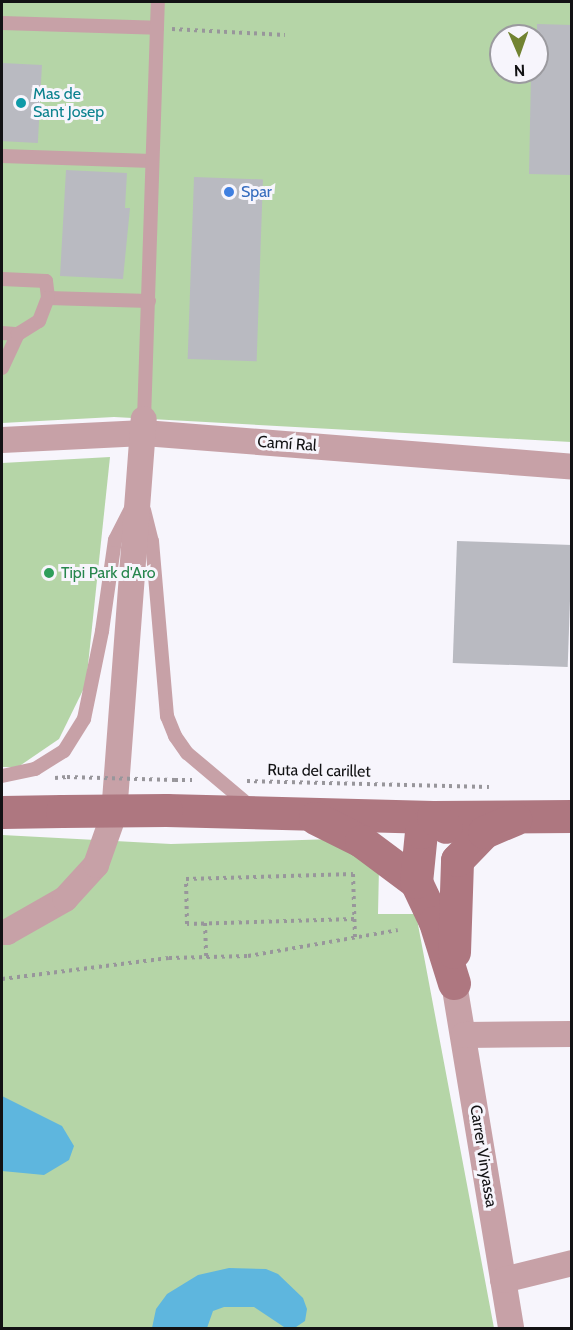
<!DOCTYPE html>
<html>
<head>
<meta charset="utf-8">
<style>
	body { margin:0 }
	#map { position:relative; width:573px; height:1330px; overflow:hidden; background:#f7f5fc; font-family:Cabin,sans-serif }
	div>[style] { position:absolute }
	.green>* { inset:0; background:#b5d5a7 }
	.water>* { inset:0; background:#5eb6de }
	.building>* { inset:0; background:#b9bac1; transform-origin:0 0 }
	.path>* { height:4px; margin-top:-2px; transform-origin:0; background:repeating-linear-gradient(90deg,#98969b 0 3px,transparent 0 7.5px) }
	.lane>* { height:14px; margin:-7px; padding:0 7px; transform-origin:7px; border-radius:7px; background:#c7a1a7 }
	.street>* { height:26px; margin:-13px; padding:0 13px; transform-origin:13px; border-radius:13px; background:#c7a1a7 }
	.secondary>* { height:33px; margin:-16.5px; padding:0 16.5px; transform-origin:16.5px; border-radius:16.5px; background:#ae7780 }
	.path-bridge>* { height:4px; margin-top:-2px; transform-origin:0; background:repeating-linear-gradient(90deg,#98969b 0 3px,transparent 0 7.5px) }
	.secondary-bridge>* { height:33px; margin:-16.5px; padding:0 16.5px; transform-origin:16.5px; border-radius:16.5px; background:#ae7780 }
	.dots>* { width:16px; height:16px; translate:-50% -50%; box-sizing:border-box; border:3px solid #f7f5fc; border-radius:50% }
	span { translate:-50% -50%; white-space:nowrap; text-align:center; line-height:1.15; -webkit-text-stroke:6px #f7f5fc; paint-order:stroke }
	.culture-label { font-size:16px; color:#0d838f }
	.left { translate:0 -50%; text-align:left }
	.shop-label { font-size:16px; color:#366cbe }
	.street-label { font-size:16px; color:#121214 }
	.leisure-label { font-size:16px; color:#27864d }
	.frame { position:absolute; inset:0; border:3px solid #121214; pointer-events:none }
	.north { position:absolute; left:489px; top:24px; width:60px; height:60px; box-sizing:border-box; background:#f7f5fc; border:2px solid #9b9a9f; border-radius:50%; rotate:178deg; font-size:16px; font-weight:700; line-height:24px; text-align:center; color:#121214 }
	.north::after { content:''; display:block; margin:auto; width:21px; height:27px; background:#728332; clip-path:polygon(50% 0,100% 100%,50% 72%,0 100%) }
</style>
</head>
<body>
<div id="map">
	<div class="green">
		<i style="clip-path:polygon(evenodd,2px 2px,571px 2px,571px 442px,114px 417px,2px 423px,2px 2px,501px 36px,537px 36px,537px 72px,501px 72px,501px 36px)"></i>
		<i style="clip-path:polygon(110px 457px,86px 684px,59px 739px,18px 767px,2px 767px,2px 463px)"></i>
		<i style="clip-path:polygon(2px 835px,171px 844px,334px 839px,379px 868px,378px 914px,416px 914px,494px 1328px,2px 1328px)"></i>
	</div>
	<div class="water">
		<i style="clip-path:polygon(2px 1096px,62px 1126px,74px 1146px,69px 1160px,44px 1175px,2px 1171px)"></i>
		<i style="clip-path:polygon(229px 1268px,266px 1269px,278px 1274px,303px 1298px,307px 1309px,305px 1321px,296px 1327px,284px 1327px,254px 1307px,224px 1307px,213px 1311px,207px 1328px,152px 1328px,156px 1309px,167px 1294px,198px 1275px)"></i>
	</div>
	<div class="building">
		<i style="clip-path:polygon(537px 24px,572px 25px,572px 175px,529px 174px,531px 72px,537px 72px)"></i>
		<i style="left:2px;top:63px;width:40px;height:78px;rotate:3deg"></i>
		<i style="clip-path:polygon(66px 170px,127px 173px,125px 208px,130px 208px,123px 279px,60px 276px)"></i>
		<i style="left:194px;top:177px;width:69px;height:182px;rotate:2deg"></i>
		<i style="left:457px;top:541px;width:115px;height:122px;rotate:2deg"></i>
	</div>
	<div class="path">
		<i style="left:172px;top:29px;width:113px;rotate:3deg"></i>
		<i style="left:55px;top:778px;width:12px;rotate:-5deg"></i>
		<i style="left:175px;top:780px;width:17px"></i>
		<i style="left:247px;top:781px;width:242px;rotate:1.4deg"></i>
		<i style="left:354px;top:919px;width:167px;rotate:178.3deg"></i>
		<i style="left:187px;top:924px;width:45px;rotate:-91.3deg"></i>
		<i style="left:186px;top:879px;width:167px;rotate:-1.7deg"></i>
		<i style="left:353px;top:874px;width:64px;rotate:88.2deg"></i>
		<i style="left:205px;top:923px;width:36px;rotate:88deg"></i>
		<i style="left:2px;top:979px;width:168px;rotate:-7.2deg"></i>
		<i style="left:169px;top:958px;width:79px;rotate:-1.5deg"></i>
		<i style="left:248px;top:956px;width:152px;rotate:-9.8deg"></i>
	</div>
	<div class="lane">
		<i style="left:2px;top:23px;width:155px;rotate:1.8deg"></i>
		<i style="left:2px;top:156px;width:150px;rotate:1.9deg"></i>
		<i style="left:2px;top:279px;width:44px;rotate:2.6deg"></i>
		<i style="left:46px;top:281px;width:17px;rotate:83deg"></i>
		<i style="left:48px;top:298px;width:101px;rotate:1.7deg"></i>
		<i style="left:2px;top:333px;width:16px;rotate:4deg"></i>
		<i style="left:2px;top:368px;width:38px;rotate:-65deg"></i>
		<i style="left:18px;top:334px;width:25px;rotate:-32deg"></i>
		<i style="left:39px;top:321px;width:25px;rotate:-69deg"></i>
		<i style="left:144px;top:419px;width:417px;rotate:-88.1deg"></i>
		<i style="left:144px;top:510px;width:32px;rotate:76deg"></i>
		<i style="left:152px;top:541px;width:176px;rotate:85.1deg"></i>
		<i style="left:167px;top:716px;width:22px;rotate:68deg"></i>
		<i style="left:175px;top:736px;width:21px;rotate:55deg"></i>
		<i style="left:187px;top:753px;width:82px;rotate:40.1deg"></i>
		<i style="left:2px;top:776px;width:34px;rotate:-12deg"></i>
		<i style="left:35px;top:769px;width:34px;rotate:-32deg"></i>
		<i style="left:64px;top:751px;width:38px;rotate:-58deg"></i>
		<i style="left:84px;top:719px;width:90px;rotate:-78.4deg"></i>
		<i style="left:102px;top:631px;width:92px;rotate:-81.9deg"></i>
		<i style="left:115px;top:540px;width:36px;rotate:-63deg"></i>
	</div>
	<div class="street">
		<i style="left:2px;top:440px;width:142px;rotate:-2.8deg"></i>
		<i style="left:144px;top:433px;width:429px;rotate:4.5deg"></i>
		<i style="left:2px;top:932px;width:5px"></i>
		<i style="left:7px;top:932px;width:67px;rotate:-29.6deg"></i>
		<i style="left:65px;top:899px;width:46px;rotate:-47.6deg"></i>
		<i style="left:96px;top:865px;width:54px;rotate:-70.6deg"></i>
		<i style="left:114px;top:814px;width:396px;rotate:-85.7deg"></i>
		<i style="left:454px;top:983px;width:350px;rotate:80.6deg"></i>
		<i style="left:464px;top:1035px;width:108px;rotate:-0.5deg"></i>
		<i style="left:503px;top:1280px;width:71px;rotate:-13.8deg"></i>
	</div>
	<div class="secondary">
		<i style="left:166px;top:810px;width:267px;rotate:1.5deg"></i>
		<i style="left:433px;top:817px;width:139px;rotate:-0.4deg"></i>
		<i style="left:2px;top:812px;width:60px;rotate:-1deg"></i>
		<i style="left:315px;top:818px;width:51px;rotate:26.6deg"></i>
		<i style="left:361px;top:841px;width:69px;rotate:36.7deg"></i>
		<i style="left:416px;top:882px;width:44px;rotate:64.6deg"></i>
		<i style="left:435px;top:922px;width:64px;rotate:72.7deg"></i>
		<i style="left:416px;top:882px;width:50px;rotate:-84.3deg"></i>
		<i style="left:421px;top:832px;width:19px;rotate:-51deg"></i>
		<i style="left:433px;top:817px;width:16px;rotate:38deg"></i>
		<i style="left:454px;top:952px;width:92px;rotate:-88.1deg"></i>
		<i style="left:457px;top:860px;width:39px;rotate:-46deg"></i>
		<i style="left:484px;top:832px;width:34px;rotate:-23deg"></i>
	</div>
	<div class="path-bridge">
		<i style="left:67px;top:777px;width:108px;rotate:1.6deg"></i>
	</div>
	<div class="secondary-bridge">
		<i style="left:62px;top:811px;width:104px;rotate:-0.6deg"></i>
	</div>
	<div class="dots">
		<i style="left:21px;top:103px;background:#0f9aa8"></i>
		<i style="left:229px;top:192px;background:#3f7fe0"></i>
		<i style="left:49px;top:573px;background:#2e9e5b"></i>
	</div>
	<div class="culture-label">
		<span class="left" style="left:33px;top:103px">Mas de<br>Sant Josep</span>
	</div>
	<div class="shop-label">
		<span class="left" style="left:241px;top:192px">Spar</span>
	</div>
	<div class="street-label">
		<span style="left:287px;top:444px;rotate:4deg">Camí Ral</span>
		<span style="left:319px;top:771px;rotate:1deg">Ruta del carillet</span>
		<span style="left:483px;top:1156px;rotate:81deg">Carrer Vinyassa</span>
	</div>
	<div class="leisure-label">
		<span class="left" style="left:61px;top:573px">Tipi Park d'Aro</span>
	</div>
	<div class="frame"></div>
	<div class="north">N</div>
</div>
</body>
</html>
